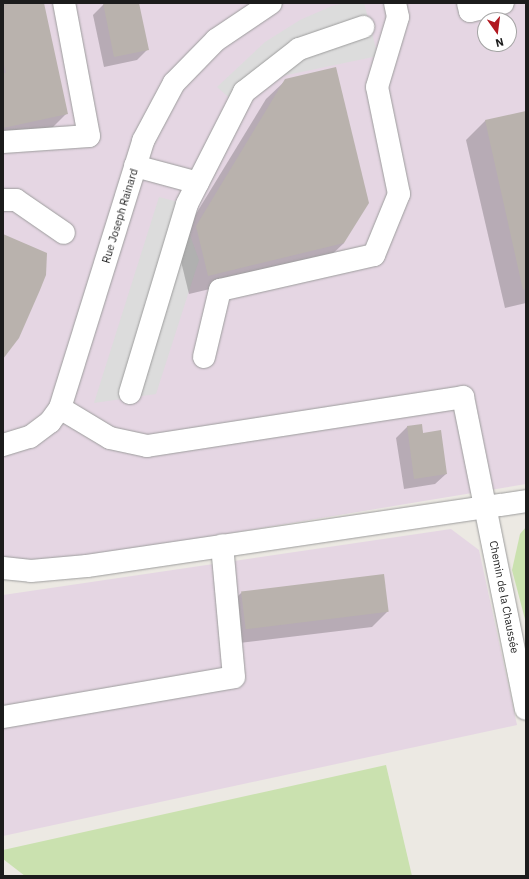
<!DOCTYPE html>
<html>
<head>
<meta charset="utf-8">
<style>
	body { margin:0 }
	#map { position:relative; width:529px; height:879px; overflow:hidden; background:#ece9e3; font-family:"IBM Plex Sans",sans-serif }
	div>[style] { position:absolute }
	.industrial>* { inset:0; background:#e5d6e3 }
	.grass>* { inset:0; background:#cae1af }
	.parking>* { inset:0; background:#dcdcdc }
	.shadow>* { inset:0; background:#0003 }
	.building>* { inset:0; background:#b9b2ad; transform-origin:0 0 }
	.roads { filter:drop-shadow(0 0 1px #9d9d9d) drop-shadow(0 0 1px #9d9d9d) }
	.minor>* { height:22px; margin:-11px; padding:0 11px; transform-origin:11px; border-radius:11px; background:#fff }
	span { translate:-50% -50%; white-space:nowrap; text-align:center; line-height:1.15; -webkit-text-stroke:3px #fff; paint-order:stroke }
	.street-label { font-size:11px; color:#1c1c1c }
	.frame { position:absolute; inset:0; border:4px solid #1c1c1c; pointer-events:none }
	.north { position:absolute; left:477px; top:12px; width:40px; height:40px; box-sizing:border-box; background:#fff; border:1px solid #a4a4a4; border-radius:50%; rotate:166deg; font-size:11px; font-weight:700; line-height:16px; text-align:center; color:#1c1c1c }
	.north::after { content:''; display:block; margin:auto; width:14px; height:18px; background:#b1181f; clip-path:polygon(50% 0,100% 100%,50% 72%,0 100%) }
</style>
</head>
<body>
<div id="map">
	<div class="industrial">
		<i style="clip-path:polygon(evenodd,3px 3px,526px 3px,526px 484px,9px 570px,3px 555px,3px 3px,485px 20px,509px 20px,509px 44px,485px 44px,485px 20px)"></i>
		<i style="clip-path:polygon(451px 529px,479px 550px,517px 725px,3px 836px,3px 595px)"></i>
	</div>
	<div class="grass">
		<i style="clip-path:polygon(526px 527px,526px 623px,512px 570px,520px 534px)"></i>
		<i style="clip-path:polygon(386px 765px,412px 876px,25px 876px,3px 859px,3px 850px)"></i>
	</div>
	<div class="parking">
		<i style="clip-path:polygon(345px 3px,364px 3px,378px 56px,282px 76px,272px 80px,242px 109px,217px 87px,265px 42px,300px 20px,332px 6px)"></i>
		<i style="clip-path:polygon(159px 197px,178px 202px,199px 260px,156px 394px,94px 403px)"></i>
	</div>
	<div class="shadow">
		<i style="clip-path:polygon(3px 3px,43px 3px,67px 113px,48px 132px,3px 142px)"></i>
		<i style="clip-path:polygon(138px 3px,148px 49px,137px 60px,104px 67px,93px 15px,104px 4px)"></i>
		<i style="clip-path:polygon(286px 80px,344px 243px,324px 262px,189px 294px,177px 245px,266px 99px)"></i>
		<i style="clip-path:polygon(526px 112px,526px 303px,505px 308px,466px 140px,485px 121px)"></i>
		<i style="clip-path:polygon(421px 425px,423px 434px,446px 474px,435px 484px,404px 489px,396px 438px,407px 427px)"></i>
		<i style="clip-path:polygon(241px 593px,388px 611px,372px 627px,231px 644px,226px 608px)"></i>
	</div>
	<div class="building">
		<i style="clip-path:polygon(3px 3px,44px 3px,68px 114px,3px 128px,3px 73px,6px 73px,3px 60px)"></i>
		<i style="clip-path:polygon(103px 3px,139px 3px,149px 50px,114px 57px)"></i>
		<i style="clip-path:polygon(336px 67px,369px 203px,344px 243px,208px 276px,196px 226px,285px 79px)"></i>
		<i style="clip-path:polygon(526px 111px,526px 289px,523px 290px,485px 120px)"></i>
		<i style="clip-path:polygon(3px 234px,47px 253px,46px 275px,40px 290px,19px 338px,3px 359px)"></i>
		<i style="clip-path:polygon(422px 424px,423px 433px,441px 430px,447px 474px,414px 479px,407px 426px)"></i>
		<i style="left:384px;top:574px;width:38px;height:144px;rotate:83deg"></i>
	</div>
	<div class="roads">
		<div class="minor">
			<i style="left:468px;top:3px;width:8px;rotate:76deg"></i>
			<i style="left:470px;top:11px;width:34px;rotate:-14deg"></i>
			<i style="left:3px;top:142px;width:86px;rotate:-4deg"></i>
			<i style="left:89px;top:136px;width:135px;rotate:-100.6deg"></i>
			<i style="left:135px;top:166px;width:65px;rotate:15.1deg"></i>
			<i style="left:3px;top:200px;width:13px"></i>
			<i style="left:16px;top:200px;width:58px;rotate:34.5deg"></i>
			<i style="left:204px;top:357px;width:69px;rotate:-76.6deg"></i>
			<i style="left:220px;top:290px;width:158px;rotate:-12.8deg"></i>
			<i style="left:374px;top:255px;width:66px;rotate:-67.7deg"></i>
			<i style="left:399px;top:194px;width:109px;rotate:-101.6deg"></i>
			<i style="left:377px;top:87px;width:73px;rotate:-73.3deg"></i>
			<i style="left:398px;top:17px;width:14px;rotate:-102deg"></i>
			<i style="left:130px;top:393px;width:197px;rotate:-73.2deg"></i>
			<i style="left:187px;top:204px;width:126px;rotate:-63deg"></i>
			<i style="left:244px;top:92px;width:70px;rotate:-38deg"></i>
			<i style="left:299px;top:49px;width:68px;rotate:-19deg"></i>
			<i style="left:60px;top:408px;width:58px;rotate:31deg"></i>
			<i style="left:110px;top:438px;width:38px;rotate:12deg"></i>
			<i style="left:147px;top:446px;width:320px;rotate:-8.8deg"></i>
			<i style="left:463px;top:397px;width:318px;rotate:78.6deg"></i>
			<i style="left:3px;top:445px;width:28px;rotate:-17deg"></i>
			<i style="left:30px;top:437px;width:25px;rotate:-37deg"></i>
			<i style="left:50px;top:422px;width:17px;rotate:-54deg"></i>
			<i style="left:60px;top:408px;width:280px;rotate:-72.7deg"></i>
			<i style="left:143px;top:141px;width:66px;rotate:-61.9deg"></i>
			<i style="left:174px;top:83px;width:60px;rotate:-45.7deg"></i>
			<i style="left:216px;top:40px;width:66px;rotate:-33.9deg"></i>
			<i style="left:3px;top:568px;width:28px;rotate:6deg"></i>
			<i style="left:31px;top:571px;width:56px;rotate:-5.1deg"></i>
			<i style="left:87px;top:566px;width:444px;rotate:-8.4deg"></i>
			<i style="left:3px;top:717px;width:234px;rotate:-9.8deg"></i>
			<i style="left:234px;top:677px;width:132px;rotate:-95.2deg"></i>
		</div>
	</div>
	<div class="street-label">
		<span style="left:120px;top:216px;rotate:-73deg">Rue Joseph Rainard</span>
		<span style="left:504px;top:597px;rotate:79deg">Chemin de la Chaussée</span>
	</div>
	<div class="frame"></div>
	<div class="north">N</div>
</div>
</body>
</html>
